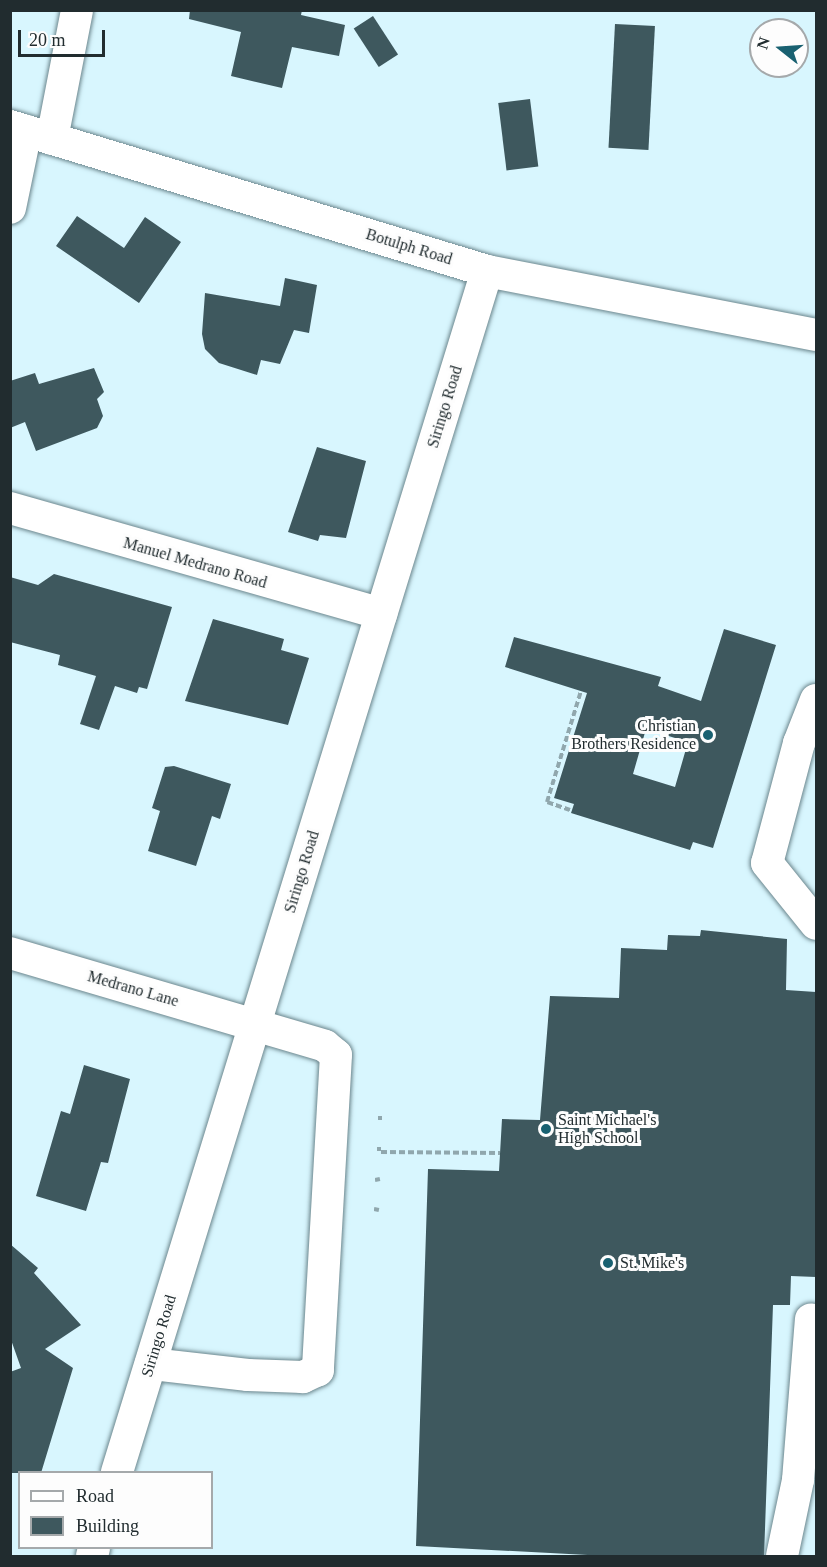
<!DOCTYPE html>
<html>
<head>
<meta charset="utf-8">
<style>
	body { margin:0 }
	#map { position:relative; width:827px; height:1567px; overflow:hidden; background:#d8f6fe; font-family:"Times New Roman",serif }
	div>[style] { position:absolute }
	.building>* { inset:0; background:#3e585e; transform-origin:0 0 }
	.path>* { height:4px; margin-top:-2px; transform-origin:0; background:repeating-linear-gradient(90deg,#90a7ad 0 6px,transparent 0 9px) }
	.roads { filter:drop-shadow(0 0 2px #6b868d) drop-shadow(0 0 2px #6b868d) }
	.minor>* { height:32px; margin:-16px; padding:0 16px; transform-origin:16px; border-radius:16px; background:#fff }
	.dots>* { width:16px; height:16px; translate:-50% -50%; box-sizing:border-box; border:3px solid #fdfdfd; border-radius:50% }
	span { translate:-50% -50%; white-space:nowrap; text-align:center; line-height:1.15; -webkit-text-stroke:6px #fdfdfd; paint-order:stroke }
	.street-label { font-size:16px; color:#212c2f }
	.poi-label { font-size:16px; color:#212c2f }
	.right { translate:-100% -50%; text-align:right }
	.left { translate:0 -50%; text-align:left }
	.frame { position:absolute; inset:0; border:12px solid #212c2f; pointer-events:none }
	.legend { position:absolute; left:18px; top:1471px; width:195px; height:78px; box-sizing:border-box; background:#fdfdfd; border:2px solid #a5a9ab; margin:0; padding:8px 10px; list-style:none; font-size:18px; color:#212c2f }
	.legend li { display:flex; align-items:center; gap:12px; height:30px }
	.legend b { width:30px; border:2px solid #a5a9ab }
	.north { position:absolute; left:749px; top:18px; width:60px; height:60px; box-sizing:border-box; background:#fdfdfd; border:2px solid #a5a9ab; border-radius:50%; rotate:287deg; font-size:16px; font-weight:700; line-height:24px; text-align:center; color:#212c2f }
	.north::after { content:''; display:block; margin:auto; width:21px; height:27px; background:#196171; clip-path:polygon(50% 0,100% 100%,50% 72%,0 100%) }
	.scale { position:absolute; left:18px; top:30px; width:87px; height:27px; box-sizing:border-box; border:3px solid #212c2f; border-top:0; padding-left:8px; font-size:18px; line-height:21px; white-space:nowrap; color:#212c2f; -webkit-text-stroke:4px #fdfdfd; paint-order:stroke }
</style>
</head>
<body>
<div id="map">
	<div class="building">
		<i style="clip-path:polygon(190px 10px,302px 10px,301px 15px,345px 25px,339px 56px,292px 47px,282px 88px,231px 76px,241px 32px,189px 19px)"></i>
		<i style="left:373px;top:16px;width:46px;height:23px;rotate:57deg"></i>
		<i style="left:615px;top:24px;width:40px;height:124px;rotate:3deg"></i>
		<i style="left:530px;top:99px;width:68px;height:32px;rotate:83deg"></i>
		<i style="clip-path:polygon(77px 216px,124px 248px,145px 217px,181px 242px,139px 303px,56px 246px)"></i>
		<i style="clip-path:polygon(285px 278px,317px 285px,309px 333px,294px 330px,280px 364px,261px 360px,257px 375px,219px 363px,205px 349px,202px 334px,205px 293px,280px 306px)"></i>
		<i style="clip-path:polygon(94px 368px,104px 392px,97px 399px,103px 416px,97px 428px,36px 451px,25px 422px,10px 428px,10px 381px,35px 373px,39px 384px)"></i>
		<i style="clip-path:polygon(317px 447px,366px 461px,346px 538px,320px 535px,318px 541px,288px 532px)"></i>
		<i style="clip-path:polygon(54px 574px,172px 607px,147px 689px,139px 687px,137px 693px,115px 686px,99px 730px,80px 724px,96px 676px,58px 665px,60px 655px,10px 642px,10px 577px,38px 585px)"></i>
		<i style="clip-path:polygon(213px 619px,284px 639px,281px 650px,309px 658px,288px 725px,185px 701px)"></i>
		<i style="clip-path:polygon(evenodd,724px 629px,776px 645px,713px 848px,693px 842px,690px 850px,571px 813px,574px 804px,554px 798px,587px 693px,505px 667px,514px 637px,661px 677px,658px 686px,701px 701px,724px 629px,646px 729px,688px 742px,675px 787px,633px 774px,646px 729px)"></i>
		<i style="clip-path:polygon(174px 766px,231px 784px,220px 819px,212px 816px,196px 866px,148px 851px,160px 811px,152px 808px,165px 767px)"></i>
		<i style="clip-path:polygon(701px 930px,787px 939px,786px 990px,816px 992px,816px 1277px,791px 1276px,790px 1305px,773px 1305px,764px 1557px,625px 1557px,416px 1546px,428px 1169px,499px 1171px,502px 1119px,540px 1120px,550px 996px,619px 998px,621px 948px,667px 950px,668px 935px,700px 936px)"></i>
		<i style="clip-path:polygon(84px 1065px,130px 1079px,108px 1163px,101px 1162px,86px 1211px,36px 1196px,61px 1111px,70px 1114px)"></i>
		<i style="clip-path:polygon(10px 1244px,38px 1268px,34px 1273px,81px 1325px,45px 1349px,73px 1368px,41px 1473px,10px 1473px,10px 1372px,21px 1368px,10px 1337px)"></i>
	</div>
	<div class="path">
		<i style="left:570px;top:810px;width:24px;rotate:-161deg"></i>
		<i style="left:547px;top:802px;width:116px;rotate:-73deg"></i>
		<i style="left:378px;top:1118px;width:4px"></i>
		<i style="left:377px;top:1149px;width:4px"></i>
		<i style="left:381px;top:1152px;width:119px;rotate:0.5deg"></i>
		<i style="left:375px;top:1180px;width:5px;rotate:-11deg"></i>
		<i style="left:374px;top:1209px;width:5px;rotate:11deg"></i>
	</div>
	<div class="roads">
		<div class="minor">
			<i style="left:10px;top:126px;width:499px;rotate:16.9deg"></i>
			<i style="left:487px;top:271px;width:335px;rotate:11deg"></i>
			<i style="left:52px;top:139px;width:131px;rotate:-79deg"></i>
			<i style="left:10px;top:208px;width:79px;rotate:-78.3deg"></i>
			<i style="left:10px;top:508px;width:386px;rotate:15.9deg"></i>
			<i style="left:816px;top:700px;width:46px;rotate:111.6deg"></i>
			<i style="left:799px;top:743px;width:124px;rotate:104.9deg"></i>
			<i style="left:767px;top:863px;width:78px;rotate:51.2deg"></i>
			<i style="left:10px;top:953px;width:328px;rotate:16.4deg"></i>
			<i style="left:325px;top:1046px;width:14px;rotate:39deg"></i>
			<i style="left:336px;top:1055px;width:316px;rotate:93.3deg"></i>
			<i style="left:318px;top:1370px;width:17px;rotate:155deg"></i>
			<i style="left:303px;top:1377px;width:55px;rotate:-177.9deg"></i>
			<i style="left:248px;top:1375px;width:98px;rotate:-173.5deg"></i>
			<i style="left:117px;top:1472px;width:1257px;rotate:-72.88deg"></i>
			<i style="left:92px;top:1556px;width:8px;rotate:-76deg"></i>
			<i style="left:782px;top:1556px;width:78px;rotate:-78.1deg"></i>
			<i style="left:798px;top:1480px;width:161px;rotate:-85.4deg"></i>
		</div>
	</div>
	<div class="dots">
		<i style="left:708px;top:735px;background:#196171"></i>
		<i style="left:546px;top:1129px;background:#196171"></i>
		<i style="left:608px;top:1263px;background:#196171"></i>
	</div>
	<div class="street-label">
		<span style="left:409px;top:247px;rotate:17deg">Botulph Road</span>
		<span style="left:445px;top:407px;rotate:-73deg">Siringo Road</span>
		<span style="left:195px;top:563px;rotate:16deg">Manuel Medrano Road</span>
		<span style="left:302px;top:872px;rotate:-73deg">Siringo Road</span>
		<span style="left:133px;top:989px;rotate:16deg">Medrano Lane</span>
		<span style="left:159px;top:1336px;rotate:-73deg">Siringo Road</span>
	</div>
	<div class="poi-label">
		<span class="right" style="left:696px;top:735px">Christian<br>Brothers Residence</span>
		<span class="left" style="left:558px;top:1129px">Saint Michael's<br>High School</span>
		<span class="left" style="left:620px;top:1263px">St. Mike's</span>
	</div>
	<div class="frame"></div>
	<ul class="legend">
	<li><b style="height:8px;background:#fff"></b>Road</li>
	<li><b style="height:16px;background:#3e585e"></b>Building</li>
	</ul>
	<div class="north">N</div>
	<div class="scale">20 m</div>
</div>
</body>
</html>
